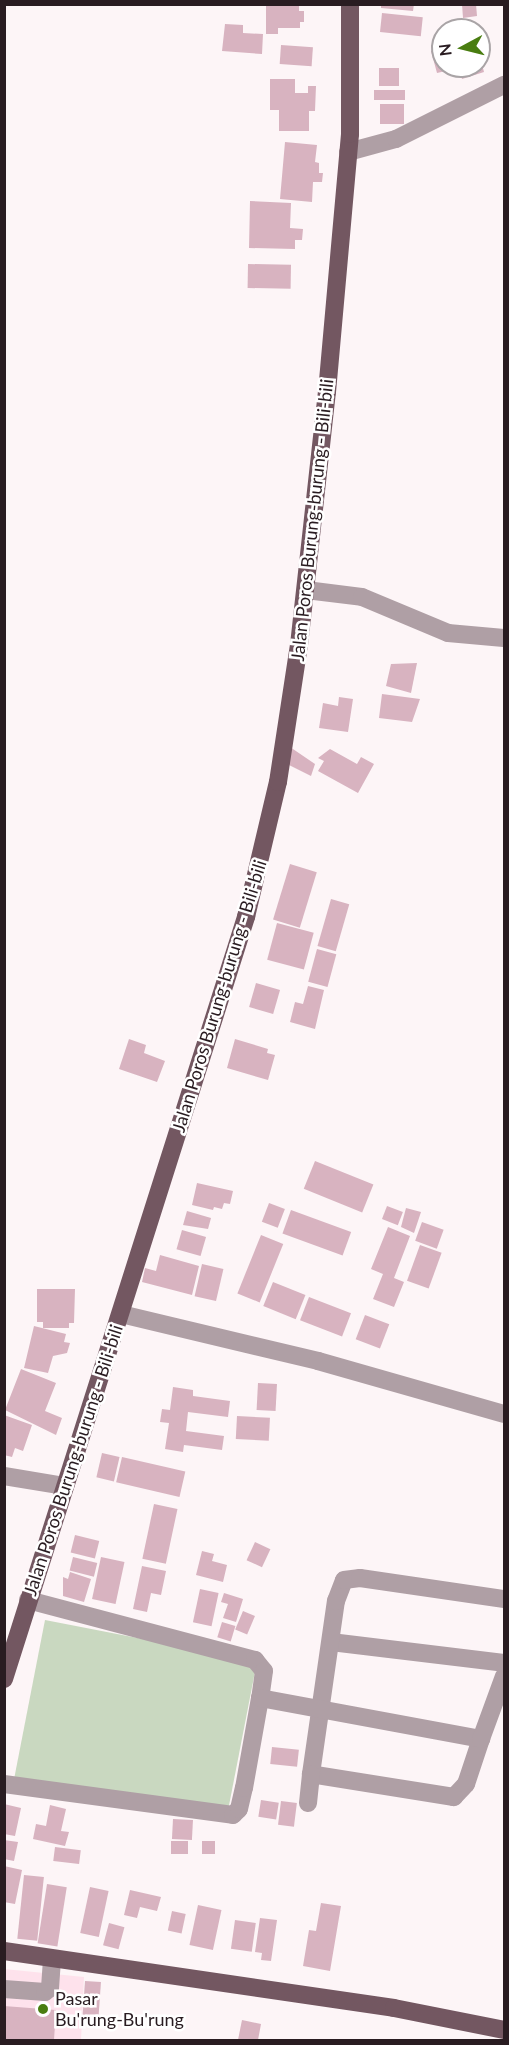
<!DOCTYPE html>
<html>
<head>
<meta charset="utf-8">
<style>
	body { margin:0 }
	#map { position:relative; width:509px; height:2045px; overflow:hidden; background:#fdf5f7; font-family:Lato,sans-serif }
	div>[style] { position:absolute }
	.built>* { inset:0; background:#fee2ec }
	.green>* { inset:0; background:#c9d8c0; transform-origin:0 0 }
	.building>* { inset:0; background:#d8b3c0; transform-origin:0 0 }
	.minor>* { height:18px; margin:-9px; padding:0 9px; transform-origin:9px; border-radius:9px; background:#af9fa5 }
	.major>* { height:18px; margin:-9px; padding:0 9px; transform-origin:9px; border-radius:9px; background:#735761 }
	.dots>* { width:16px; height:16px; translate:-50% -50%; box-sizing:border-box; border:3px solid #fff; border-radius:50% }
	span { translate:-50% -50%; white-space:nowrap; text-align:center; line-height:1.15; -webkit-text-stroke:5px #fff; paint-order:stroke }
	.street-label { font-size:18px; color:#291c21 }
	.poi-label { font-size:18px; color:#291c21 }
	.left { translate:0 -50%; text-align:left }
	.frame { position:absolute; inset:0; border:6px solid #291c21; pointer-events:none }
	.north { position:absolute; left:431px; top:18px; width:60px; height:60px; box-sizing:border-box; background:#fff; border:2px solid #a9a4a6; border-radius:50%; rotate:263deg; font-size:16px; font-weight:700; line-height:24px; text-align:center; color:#291c21 }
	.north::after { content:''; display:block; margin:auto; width:21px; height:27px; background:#497d10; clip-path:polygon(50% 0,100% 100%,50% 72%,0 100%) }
</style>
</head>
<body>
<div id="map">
	<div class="built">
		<i style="clip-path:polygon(4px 1969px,84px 1977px,81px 2040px,5px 2040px)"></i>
	</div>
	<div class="green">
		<i style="left:45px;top:1620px;width:216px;height:161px;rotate:11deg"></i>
	</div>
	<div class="building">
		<i style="clip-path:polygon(381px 4px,414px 4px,413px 11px,381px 8px)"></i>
		<i style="clip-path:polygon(462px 4px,476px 4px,477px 16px,463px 18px)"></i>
		<i style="clip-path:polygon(266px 5px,299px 5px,299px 11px,304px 11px,304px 22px,300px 22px,300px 28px,278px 28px,278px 34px,266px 34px)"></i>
		<i style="left:382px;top:13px;width:41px;height:19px;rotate:6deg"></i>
		<i style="clip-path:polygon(225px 24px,243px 25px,243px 33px,263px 34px,262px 54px,222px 51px)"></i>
		<i style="left:281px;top:45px;width:32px;height:19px;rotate:4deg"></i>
		<i style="clip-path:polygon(443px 48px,443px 66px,449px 66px,450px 70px,437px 73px,431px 51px)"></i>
		<i style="clip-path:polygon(480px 57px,484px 72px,462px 79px,458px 66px,479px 66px)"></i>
		<i style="left:399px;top:68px;width:18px;height:20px;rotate:90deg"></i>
		<i style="clip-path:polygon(270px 79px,295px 79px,295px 93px,308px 93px,308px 86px,316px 86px,315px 111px,309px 111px,309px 131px,279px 131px,279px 110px,270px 110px)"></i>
		<i style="left:374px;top:90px;width:31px;height:10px"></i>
		<i style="left:380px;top:104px;width:24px;height:20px"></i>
		<i style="clip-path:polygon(285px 142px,317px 145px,315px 162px,319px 163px,319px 173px,323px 173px,322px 182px,313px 182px,312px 202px,280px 199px)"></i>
		<i style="clip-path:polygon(250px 201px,291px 203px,290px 228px,303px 229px,302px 240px,295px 240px,295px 249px,249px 248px)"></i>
		<i style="left:248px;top:264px;width:43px;height:24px;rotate:1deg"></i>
		<i style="clip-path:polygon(417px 663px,411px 693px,386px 686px,391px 664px)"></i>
		<i style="clip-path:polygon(382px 694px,420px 699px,412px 722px,379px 718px)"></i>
		<i style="clip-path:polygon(339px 697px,353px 699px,348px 732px,319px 728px,323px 703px,338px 706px)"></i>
		<i style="clip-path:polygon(290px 747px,315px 764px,311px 776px,287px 764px)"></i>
		<i style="clip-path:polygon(330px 749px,357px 764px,361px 757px,374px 764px,358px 793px,318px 771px,324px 761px,318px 758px)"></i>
		<i style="left:290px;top:864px;width:28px;height:58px;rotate:17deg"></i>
		<i style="left:331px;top:899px;width:19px;height:49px;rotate:16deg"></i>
		<i style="left:277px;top:923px;width:38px;height:38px;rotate:15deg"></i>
		<i style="left:317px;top:949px;width:20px;height:34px;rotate:15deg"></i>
		<i style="left:256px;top:983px;width:25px;height:25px;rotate:16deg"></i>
		<i style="clip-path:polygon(308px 986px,324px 990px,315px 1029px,290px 1022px,295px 1002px,303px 1004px)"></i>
		<i style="clip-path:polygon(129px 1039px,146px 1045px,144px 1053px,165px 1061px,157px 1082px,119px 1069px)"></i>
		<i style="clip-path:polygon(235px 1039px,268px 1049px,267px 1053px,275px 1055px,268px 1080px,227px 1068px)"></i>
		<i style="left:315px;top:1161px;width:63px;height:30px;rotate:22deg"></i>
		<i style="clip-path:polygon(197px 1183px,233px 1191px,230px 1204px,224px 1203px,222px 1209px,214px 1207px,213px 1210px,192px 1205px)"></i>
		<i style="left:269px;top:1203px;width:17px;height:20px;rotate:21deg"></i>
		<i style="left:387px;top:1206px;width:17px;height:14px;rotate:21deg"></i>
		<i style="clip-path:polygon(406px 1208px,421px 1212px,414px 1233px,401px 1227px)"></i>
		<i style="left:291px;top:1210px;width:64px;height:25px;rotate:20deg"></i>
		<i style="clip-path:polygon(187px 1211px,211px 1218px,208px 1229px,183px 1225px)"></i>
		<i style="left:422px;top:1222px;width:23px;height:20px;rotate:20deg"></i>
		<i style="clip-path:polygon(388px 1227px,410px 1236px,394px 1278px,404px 1282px,394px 1307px,373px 1299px,383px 1274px,371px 1269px)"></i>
		<i style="left:182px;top:1230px;width:25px;height:20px;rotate:16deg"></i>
		<i style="left:261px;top:1235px;width:24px;height:63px;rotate:22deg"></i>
		<i style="left:420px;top:1245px;width:23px;height:38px;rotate:20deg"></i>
		<i style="clip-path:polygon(160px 1255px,199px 1266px,192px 1295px,142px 1282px,145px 1268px,156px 1271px)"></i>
		<i style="left:202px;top:1264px;width:22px;height:33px;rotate:13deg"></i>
		<i style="left:273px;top:1282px;width:35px;height:26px;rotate:22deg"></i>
		<i style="clip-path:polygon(37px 1289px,75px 1289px,74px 1323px,69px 1323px,69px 1328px,43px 1328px,43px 1322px,37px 1322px)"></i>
		<i style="left:309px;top:1297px;width:45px;height:25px;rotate:21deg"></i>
		<i style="left:365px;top:1315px;width:26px;height:26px;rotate:21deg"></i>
		<i style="clip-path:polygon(34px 1326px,66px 1334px,64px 1342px,70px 1343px,67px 1353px,53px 1356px,48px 1373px,24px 1368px)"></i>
		<i style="clip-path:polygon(21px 1369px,56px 1383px,45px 1411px,62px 1418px,56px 1435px,5px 1410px)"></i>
		<i style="left:258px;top:1383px;width:19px;height:27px;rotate:3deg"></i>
		<i style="clip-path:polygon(173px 1387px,193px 1390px,193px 1396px,230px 1401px,228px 1417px,188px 1412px,186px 1431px,224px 1436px,222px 1450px,184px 1445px,183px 1452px,165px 1449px,169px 1423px,160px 1422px,162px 1409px,170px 1410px)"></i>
		<i style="clip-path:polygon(4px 1415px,32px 1425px,23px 1451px,15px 1448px,12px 1457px,4px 1455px)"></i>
		<i style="left:237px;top:1416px;width:33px;height:23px;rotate:3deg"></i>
		<i style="left:102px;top:1453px;width:18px;height:25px;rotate:13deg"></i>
		<i style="left:122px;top:1457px;width:65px;height:26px;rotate:13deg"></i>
		<i style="left:154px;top:1504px;width:24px;height:56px;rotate:12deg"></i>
		<i style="left:75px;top:1535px;width:25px;height:18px;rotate:14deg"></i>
		<i style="left:255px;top:1542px;width:17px;height:20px;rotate:25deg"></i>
		<i style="clip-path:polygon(202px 1551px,214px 1554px,212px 1561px,227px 1565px,223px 1582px,196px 1575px)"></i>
		<i style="left:73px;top:1557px;width:25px;height:14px;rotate:14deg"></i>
		<i style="left:101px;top:1557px;width:24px;height:43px;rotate:12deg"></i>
		<i style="clip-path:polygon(142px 1566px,166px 1571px,161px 1595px,151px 1593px,147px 1612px,133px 1609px)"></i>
		<i style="clip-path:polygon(70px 1572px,91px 1579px,84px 1602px,63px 1596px,63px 1577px,68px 1579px)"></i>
		<i style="left:200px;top:1589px;width:19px;height:34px;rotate:12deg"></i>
		<i style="clip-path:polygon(224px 1593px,243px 1599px,236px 1622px,223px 1618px,228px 1604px,221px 1602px)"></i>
		<i style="left:243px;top:1611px;width:13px;height:20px;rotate:23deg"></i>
		<i style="left:222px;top:1622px;width:14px;height:16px;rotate:17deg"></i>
		<i style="left:272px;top:1747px;width:27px;height:17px;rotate:6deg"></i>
		<i style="left:261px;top:1800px;width:18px;height:17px;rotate:9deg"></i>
		<i style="left:281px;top:1801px;width:16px;height:24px;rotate:7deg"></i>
		<i style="clip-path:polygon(4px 1804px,21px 1808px,15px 1836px,4px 1834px)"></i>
		<i style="clip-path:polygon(50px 1805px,66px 1809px,61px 1831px,69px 1832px,65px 1846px,33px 1839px,36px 1824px,46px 1826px)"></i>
		<i style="left:173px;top:1819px;width:20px;height:20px;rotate:3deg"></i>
		<i style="clip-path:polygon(4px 1840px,18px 1842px,14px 1861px,4px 1859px)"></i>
		<i style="left:171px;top:1841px;width:17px;height:13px"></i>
		<i style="left:202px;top:1841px;width:13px;height:13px"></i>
		<i style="left:55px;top:1847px;width:26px;height:14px;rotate:7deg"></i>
		<i style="clip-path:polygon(4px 1866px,22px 1870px,15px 1904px,4px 1902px)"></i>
		<i style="left:24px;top:1875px;width:20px;height:64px;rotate:6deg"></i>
		<i style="left:47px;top:1884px;width:20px;height:60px;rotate:9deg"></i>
		<i style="left:90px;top:1887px;width:19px;height:47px;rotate:12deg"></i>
		<i style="clip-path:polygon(130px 1890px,161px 1897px,157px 1911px,140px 1907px,137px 1918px,124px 1915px)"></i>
		<i style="clip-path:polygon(321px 1903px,341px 1906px,330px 1971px,303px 1966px,309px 1930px,316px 1931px)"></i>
		<i style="left:198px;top:1905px;width:24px;height:41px;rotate:12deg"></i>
		<i style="left:172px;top:1911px;width:14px;height:20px;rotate:12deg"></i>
		<i style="clip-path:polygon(260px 1918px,277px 1920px,271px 1961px,261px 1960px,262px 1953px,255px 1952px)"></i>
		<i style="left:235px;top:1920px;width:21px;height:29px;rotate:8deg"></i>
		<i style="left:109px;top:1923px;width:16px;height:23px;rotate:15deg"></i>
		<i style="left:85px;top:1981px;width:16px;height:36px;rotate:4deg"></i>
		<i style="clip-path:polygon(4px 2006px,56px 2010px,54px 2040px,4px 2040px)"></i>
		<i style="clip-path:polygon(242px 2020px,261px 2024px,258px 2040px,238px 2040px)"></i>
	</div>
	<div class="minor">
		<i style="left:348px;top:152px;width:50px;rotate:-15.2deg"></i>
		<i style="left:396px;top:139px;width:121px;rotate:-26.6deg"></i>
		<i style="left:306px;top:590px;width:56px;rotate:7.1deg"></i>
		<i style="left:362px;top:597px;width:93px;rotate:22.7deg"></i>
		<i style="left:448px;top:633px;width:56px;rotate:5.1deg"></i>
		<i style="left:121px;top:1314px;width:203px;rotate:13.4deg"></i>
		<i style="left:318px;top:1361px;width:193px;rotate:15.9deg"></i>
		<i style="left:4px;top:1476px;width:62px;rotate:9.3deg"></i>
		<i style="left:28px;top:1600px;width:235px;rotate:14.8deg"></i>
		<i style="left:255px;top:1660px;width:14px;rotate:51deg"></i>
		<i style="left:264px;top:1671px;width:27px;rotate:98deg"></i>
		<i style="left:331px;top:1642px;width:174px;rotate:6.9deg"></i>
		<i style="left:481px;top:1739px;width:47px;rotate:108.4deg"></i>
		<i style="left:466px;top:1784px;width:18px;rotate:133deg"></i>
		<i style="left:454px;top:1797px;width:145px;rotate:-170.9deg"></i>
		<i style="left:311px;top:1774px;width:175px;rotate:-81.8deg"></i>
		<i style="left:336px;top:1601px;width:22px;rotate:-69deg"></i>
		<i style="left:344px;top:1580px;width:16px;rotate:-7deg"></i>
		<i style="left:360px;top:1578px;width:146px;rotate:8.3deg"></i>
		<i style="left:4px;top:1784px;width:231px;rotate:7.7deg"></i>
		<i style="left:233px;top:1815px;width:8px;rotate:-45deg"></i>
		<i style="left:239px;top:1809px;width:22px;rotate:-77deg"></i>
		<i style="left:244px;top:1788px;width:91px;rotate:-79.9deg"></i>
		<i style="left:260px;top:1698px;width:225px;rotate:10.5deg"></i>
		<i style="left:481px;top:1739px;width:67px;rotate:-69.9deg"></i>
		<i style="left:308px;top:1803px;width:29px;rotate:-84deg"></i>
		<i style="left:4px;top:1989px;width:41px;rotate:4.2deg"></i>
		<i style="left:45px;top:1992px;width:6px;rotate:-39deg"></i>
		<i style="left:50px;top:1988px;width:29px;rotate:-86deg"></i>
	</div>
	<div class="major">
		<i style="left:4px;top:1679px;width:800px;rotate:-72.38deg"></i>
		<i style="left:246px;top:917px;width:139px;rotate:-76.7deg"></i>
		<i style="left:278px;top:782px;width:139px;rotate:-81.3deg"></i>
		<i style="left:299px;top:645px;width:255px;rotate:-83.7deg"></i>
		<i style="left:327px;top:392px;width:259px;rotate:-84.9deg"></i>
		<i style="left:350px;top:134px;width:130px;rotate:-90deg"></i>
		<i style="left:4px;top:1951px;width:394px;rotate:8.3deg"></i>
		<i style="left:394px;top:2008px;width:112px;rotate:11.3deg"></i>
	</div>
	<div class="dots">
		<i style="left:43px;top:2009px;background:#497d10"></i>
	</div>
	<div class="street-label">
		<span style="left:312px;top:520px;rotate:-84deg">Jalan Poros Burung-burung - Bili-bili</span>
		<span style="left:219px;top:996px;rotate:-73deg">Jalan Poros Burung-burung - Bili-bili</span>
		<span style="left:73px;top:1460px;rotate:-72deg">Jalan Poros Burung-burung - Bili-bili</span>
	</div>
	<div class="poi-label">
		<span class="left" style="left:55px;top:2009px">Pasar<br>Bu'rung-Bu'rung</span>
	</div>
	<div class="frame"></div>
	<div class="north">N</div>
</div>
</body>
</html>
